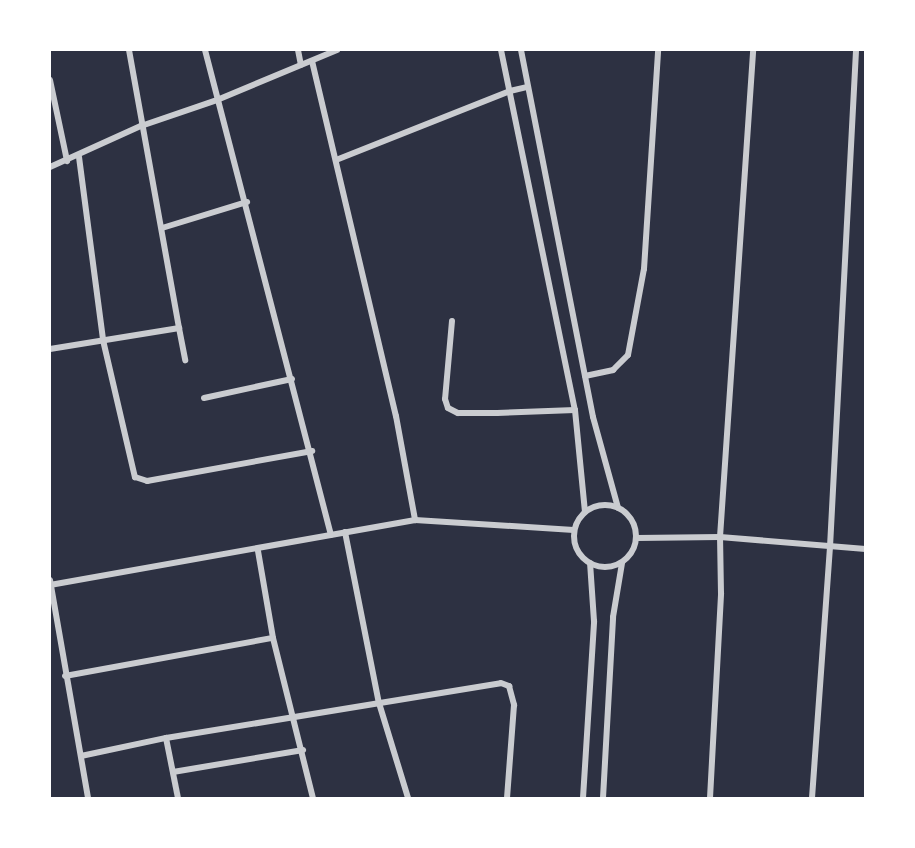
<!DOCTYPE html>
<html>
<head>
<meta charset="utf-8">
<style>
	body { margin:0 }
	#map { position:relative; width:915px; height:848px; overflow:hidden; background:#2d3142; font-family:Barlow,sans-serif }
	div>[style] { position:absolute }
	.minor>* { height:6px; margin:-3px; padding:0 3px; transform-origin:3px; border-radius:3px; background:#caccd0 }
	.minor>.ring { margin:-3px; padding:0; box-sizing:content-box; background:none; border:6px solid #caccd0; border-radius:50% }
	span { translate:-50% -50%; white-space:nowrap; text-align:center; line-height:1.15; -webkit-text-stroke:6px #fff; paint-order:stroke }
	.frame { position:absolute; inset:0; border:51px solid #fff; pointer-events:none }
</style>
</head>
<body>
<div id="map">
	<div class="minor">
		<i style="left:129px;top:50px;width:282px;rotate:79.8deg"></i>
		<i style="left:205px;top:50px;width:501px;rotate:75.44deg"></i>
		<i style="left:298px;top:50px;width:15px;rotate:79deg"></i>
		<i style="left:501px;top:50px;width:368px;rotate:78.4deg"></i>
		<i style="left:575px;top:410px;width:102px;rotate:84.4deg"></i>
		<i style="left:521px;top:50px;width:374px;rotate:78.9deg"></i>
		<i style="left:593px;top:417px;width:94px;rotate:74.6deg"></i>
		<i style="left:312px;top:61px;width:365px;rotate:76.7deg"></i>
		<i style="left:396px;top:416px;width:106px;rotate:79.6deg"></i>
		<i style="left:50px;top:80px;width:83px;rotate:78.1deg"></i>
		<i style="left:79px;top:157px;width:185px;rotate:82.5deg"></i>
		<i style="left:103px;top:340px;width:141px;rotate:76.9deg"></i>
		<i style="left:135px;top:477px;width:13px;rotate:18deg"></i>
		<i style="left:147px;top:481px;width:168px;rotate:-10.3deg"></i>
		<i style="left:336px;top:160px;width:187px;rotate:-21.6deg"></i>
		<i style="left:510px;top:91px;width:18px;rotate:-13deg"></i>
		<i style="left:50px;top:167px;width:100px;rotate:-24.3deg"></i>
		<i style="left:141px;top:126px;width:80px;rotate:-18.9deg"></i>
		<i style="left:217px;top:100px;width:130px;rotate:-22.6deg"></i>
		<i style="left:162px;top:228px;width:89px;rotate:-17deg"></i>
		<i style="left:452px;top:321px;width:78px;rotate:95.1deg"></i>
		<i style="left:445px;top:399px;width:9px;rotate:72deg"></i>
		<i style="left:448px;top:408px;width:11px;rotate:27deg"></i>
		<i style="left:458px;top:413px;width:39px"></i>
		<i style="left:497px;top:413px;width:78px;rotate:-2.2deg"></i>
		<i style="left:50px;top:349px;width:131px;rotate:-9.2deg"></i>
		<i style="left:179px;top:328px;width:33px;rotate:79deg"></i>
		<i style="left:585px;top:376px;width:29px;rotate:-12deg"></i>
		<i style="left:613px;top:370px;width:21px;rotate:-45deg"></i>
		<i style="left:628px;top:355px;width:87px;rotate:-79.5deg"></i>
		<i style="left:644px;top:269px;width:219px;rotate:-86.3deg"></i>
		<i style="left:204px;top:398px;width:90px;rotate:-12.2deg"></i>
		<i class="ring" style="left:574px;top:505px;width:56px;height:56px"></i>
		<i style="left:345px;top:532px;width:174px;rotate:78.8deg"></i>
		<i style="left:379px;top:703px;width:99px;rotate:73deg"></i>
		<i style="left:637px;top:538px;width:83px;rotate:-0.7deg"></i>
		<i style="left:720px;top:537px;width:146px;rotate:4.7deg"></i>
		<i style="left:258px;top:551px;width:88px;rotate:80.2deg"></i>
		<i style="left:273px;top:638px;width:165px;rotate:76deg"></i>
		<i style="left:50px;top:580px;width:221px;rotate:80.1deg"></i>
		<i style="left:50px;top:585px;width:371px;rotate:-10.1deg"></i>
		<i style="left:415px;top:520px;width:159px;rotate:3.6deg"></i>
		<i style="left:65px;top:676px;width:211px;rotate:-10.4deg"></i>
		<i style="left:166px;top:738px;width:61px;rotate:78.7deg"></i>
		<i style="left:81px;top:756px;width:87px;rotate:-12deg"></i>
		<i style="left:166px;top:738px;width:339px;rotate:-9.3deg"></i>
		<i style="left:501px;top:683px;width:9px;rotate:21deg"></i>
		<i style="left:509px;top:686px;width:20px;rotate:75deg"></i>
		<i style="left:514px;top:705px;width:93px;rotate:94.3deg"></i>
		<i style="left:173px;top:772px;width:132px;rotate:-9.6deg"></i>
		<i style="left:583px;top:798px;width:177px;rotate:-86.4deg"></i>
		<i style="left:594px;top:621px;width:58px;rotate:-93.9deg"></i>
		<i style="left:603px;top:798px;width:181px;rotate:-86.8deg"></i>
		<i style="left:613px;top:617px;width:55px;rotate:-80.5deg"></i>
		<i style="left:710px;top:798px;width:205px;rotate:-86.9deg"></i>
		<i style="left:721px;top:593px;width:56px;rotate:-91deg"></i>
		<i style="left:720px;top:537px;width:488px;rotate:-86.1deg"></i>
		<i style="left:812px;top:798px;width:252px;rotate:-85.9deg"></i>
		<i style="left:830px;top:547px;width:498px;rotate:-87deg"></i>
	</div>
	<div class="frame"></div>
</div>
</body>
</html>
